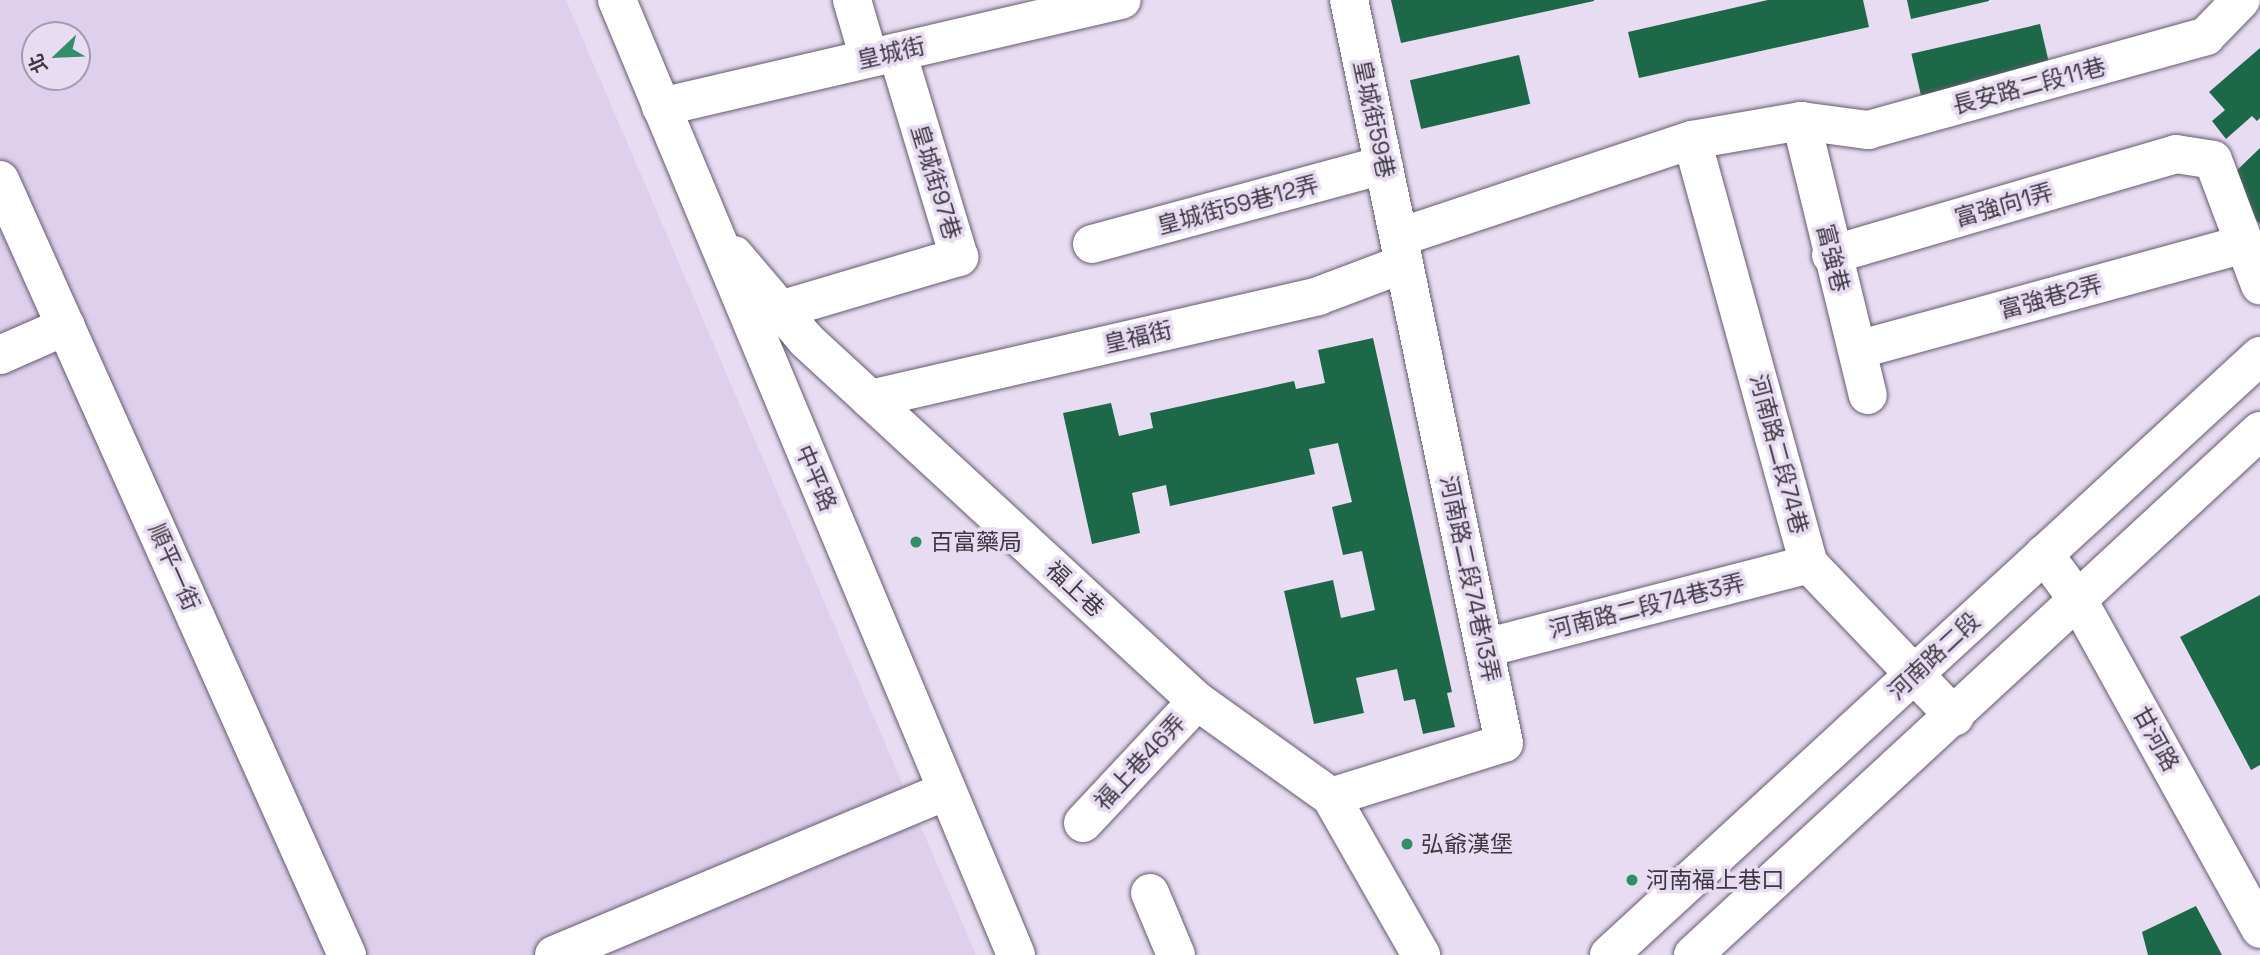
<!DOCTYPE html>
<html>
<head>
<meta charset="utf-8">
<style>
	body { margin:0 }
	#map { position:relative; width:2260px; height:955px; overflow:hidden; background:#e8dcf2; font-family:"Space Grotesk","Noto Sans TC",sans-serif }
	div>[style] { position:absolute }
	.built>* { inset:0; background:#decfec }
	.building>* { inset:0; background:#1d6848; transform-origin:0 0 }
	.roads { filter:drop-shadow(0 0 2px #655b6e) drop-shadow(0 0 2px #655b6e) }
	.minor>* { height:38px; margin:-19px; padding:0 19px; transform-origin:19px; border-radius:19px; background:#fff }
	.dots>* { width:19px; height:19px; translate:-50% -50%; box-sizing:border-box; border:4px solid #e8dcf2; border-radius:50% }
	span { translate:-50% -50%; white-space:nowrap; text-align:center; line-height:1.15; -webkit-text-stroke:7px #e8dcf2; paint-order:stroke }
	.street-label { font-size:23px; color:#3d3941 }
	.poi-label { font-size:23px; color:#3d3941 }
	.left { translate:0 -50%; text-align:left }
	.north { position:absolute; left:21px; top:21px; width:70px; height:70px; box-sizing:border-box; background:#e8dcf2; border:2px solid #a49bab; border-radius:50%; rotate:247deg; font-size:19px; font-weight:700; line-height:28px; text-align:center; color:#3d3941 }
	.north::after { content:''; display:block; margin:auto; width:24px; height:32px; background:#318e66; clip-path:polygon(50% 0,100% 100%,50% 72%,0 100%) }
</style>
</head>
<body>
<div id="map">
	<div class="built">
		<i style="clip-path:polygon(evenodd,0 0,566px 0,976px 955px,0 955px,0 0,35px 35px,77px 35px,77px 77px,35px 77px,35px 35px)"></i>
	</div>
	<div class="building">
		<i style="clip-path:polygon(1391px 0,1594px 0,1594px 1px,1401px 43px)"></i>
		<i style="clip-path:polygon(1768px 0,1863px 0,1869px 27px,1639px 78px,1628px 32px)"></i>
		<i style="clip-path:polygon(1907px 0,1989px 0,1989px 1px,1911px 19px)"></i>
		<i style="left:2040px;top:24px;width:47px;height:132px;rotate:77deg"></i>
		<i style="clip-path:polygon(2260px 48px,2260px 118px,2257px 121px,2252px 116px,2226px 139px,2212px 121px,2225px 110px,2209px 92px)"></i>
		<i style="left:1519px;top:55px;width:50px;height:112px;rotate:77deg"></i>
		<i style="clip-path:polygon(2260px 148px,2260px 224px,2237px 199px,2232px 175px)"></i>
		<i style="clip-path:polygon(1373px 338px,1452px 692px,1447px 693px,1455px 727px,1423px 734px,1415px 699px,1404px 701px,1397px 669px,1356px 678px,1364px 713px,1314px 724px,1284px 591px,1333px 580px,1341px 618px,1375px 610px,1362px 551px,1343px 555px,1332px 507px,1352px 502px,1338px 443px,1309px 449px,1315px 474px,1170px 506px,1166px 485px,1132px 493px,1140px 533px,1092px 544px,1063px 413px,1111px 403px,1119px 436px,1153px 428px,1150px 413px,1294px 381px,1296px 389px,1325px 383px,1318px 350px)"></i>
		<i style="clip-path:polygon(2260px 595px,2260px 765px,2251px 770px,2180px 637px)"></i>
		<i style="clip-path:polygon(2196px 906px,2222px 955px,2148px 955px,2142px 932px)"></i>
	</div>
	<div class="roads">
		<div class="minor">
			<i style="left:617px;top:0;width:1035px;rotate:67.32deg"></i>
			<i style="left:852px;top:0;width:60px;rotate:73.7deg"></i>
			<i style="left:661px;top:107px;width:473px;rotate:-13.1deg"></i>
			<i style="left:1801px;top:121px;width:282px;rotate:76.3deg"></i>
			<i style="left:1692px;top:140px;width:440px;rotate:74.6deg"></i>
			<i style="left:1809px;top:564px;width:211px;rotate:46.3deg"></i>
			<i style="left:0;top:180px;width:849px;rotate:65.88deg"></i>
			<i style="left:1400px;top:237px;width:308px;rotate:-18.4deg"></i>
			<i style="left:1692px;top:140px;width:111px;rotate:-9.9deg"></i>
			<i style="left:1801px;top:121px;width:68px;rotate:7.7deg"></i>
			<i style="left:1868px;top:130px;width:351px;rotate:-15.5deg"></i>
			<i style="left:2206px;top:36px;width:50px;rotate:-45.8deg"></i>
			<i style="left:1092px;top:244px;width:302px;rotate:-15.2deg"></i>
			<i style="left:734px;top:255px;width:111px;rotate:49.7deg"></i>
			<i style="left:806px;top:340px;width:532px;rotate:42.72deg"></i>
			<i style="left:1197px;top:701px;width:165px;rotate:35.6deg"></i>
			<i style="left:1331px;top:797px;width:182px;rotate:60.3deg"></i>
			<i style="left:1831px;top:255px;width:359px;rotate:-16.3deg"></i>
			<i style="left:2176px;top:154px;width:37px;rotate:9deg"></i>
			<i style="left:2213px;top:160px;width:134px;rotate:69.4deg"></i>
			<i style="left:783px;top:309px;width:184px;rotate:-16.5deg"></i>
			<i style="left:959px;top:257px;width:214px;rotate:-106.8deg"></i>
			<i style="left:1857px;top:350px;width:402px;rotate:-15.3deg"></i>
			<i style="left:0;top:355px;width:72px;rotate:-23.7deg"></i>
			<i style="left:870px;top:399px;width:460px;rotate:-12.9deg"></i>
			<i style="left:1318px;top:296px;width:91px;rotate:-20.6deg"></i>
			<i style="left:2044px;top:554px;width:57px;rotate:53.5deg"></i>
			<i style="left:2078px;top:600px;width:376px;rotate:61deg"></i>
			<i style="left:1485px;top:648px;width:335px;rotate:-14.5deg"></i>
			<i style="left:1331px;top:797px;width:181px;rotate:-17.3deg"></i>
			<i style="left:1504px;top:743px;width:759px;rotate:-101.78deg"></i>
			<i style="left:1083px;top:823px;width:167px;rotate:-46.9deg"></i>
			<i style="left:1150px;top:893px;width:67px;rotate:67.2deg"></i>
			<i style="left:554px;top:955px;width:425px;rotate:-22.7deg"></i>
			<i style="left:1609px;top:955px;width:885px;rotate:-42.62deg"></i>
			<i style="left:1693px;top:955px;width:772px;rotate:-42.74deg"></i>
		</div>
	</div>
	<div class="dots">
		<i style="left:916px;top:542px;background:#318e66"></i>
		<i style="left:1407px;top:844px;background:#318e66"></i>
		<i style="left:1632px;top:880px;background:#318e66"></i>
	</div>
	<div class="street-label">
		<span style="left:891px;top:53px;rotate:-13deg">皇城街</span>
		<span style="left:2029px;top:86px;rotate:-15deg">長安路二段11巷</span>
		<span style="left:1374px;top:119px;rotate:78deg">皇城街59巷</span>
		<span style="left:936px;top:182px;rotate:73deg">皇城街97巷</span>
		<span style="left:1238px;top:205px;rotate:-15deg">皇城街59巷12弄</span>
		<span style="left:2004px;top:205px;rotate:-16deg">富強向1弄</span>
		<span style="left:1833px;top:258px;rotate:76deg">富強巷</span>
		<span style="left:2051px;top:297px;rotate:-15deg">富強巷2弄</span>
		<span style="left:1138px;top:337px;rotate:-13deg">皇福街</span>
		<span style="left:1779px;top:454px;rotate:75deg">河南路二段74巷</span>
		<span style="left:816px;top:478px;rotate:67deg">中平路</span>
		<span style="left:174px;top:567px;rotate:66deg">順平一街</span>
		<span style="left:1470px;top:579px;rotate:78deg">河南路二段74巷13弄</span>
		<span style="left:1075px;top:589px;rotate:43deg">福上巷</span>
		<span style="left:1647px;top:606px;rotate:-14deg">河南路二段74巷3弄</span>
		<span style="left:1934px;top:656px;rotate:-43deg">河南路二段</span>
		<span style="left:2156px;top:739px;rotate:61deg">甘河路</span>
		<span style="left:1140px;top:762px;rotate:-47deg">福上巷46弄</span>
	</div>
	<div class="poi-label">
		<span class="left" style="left:930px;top:542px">百富藥局</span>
		<span class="left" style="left:1421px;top:844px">弘爺漢堡</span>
		<span class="left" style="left:1646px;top:880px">河南福上巷口</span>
	</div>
	<div class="north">北</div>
</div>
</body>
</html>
